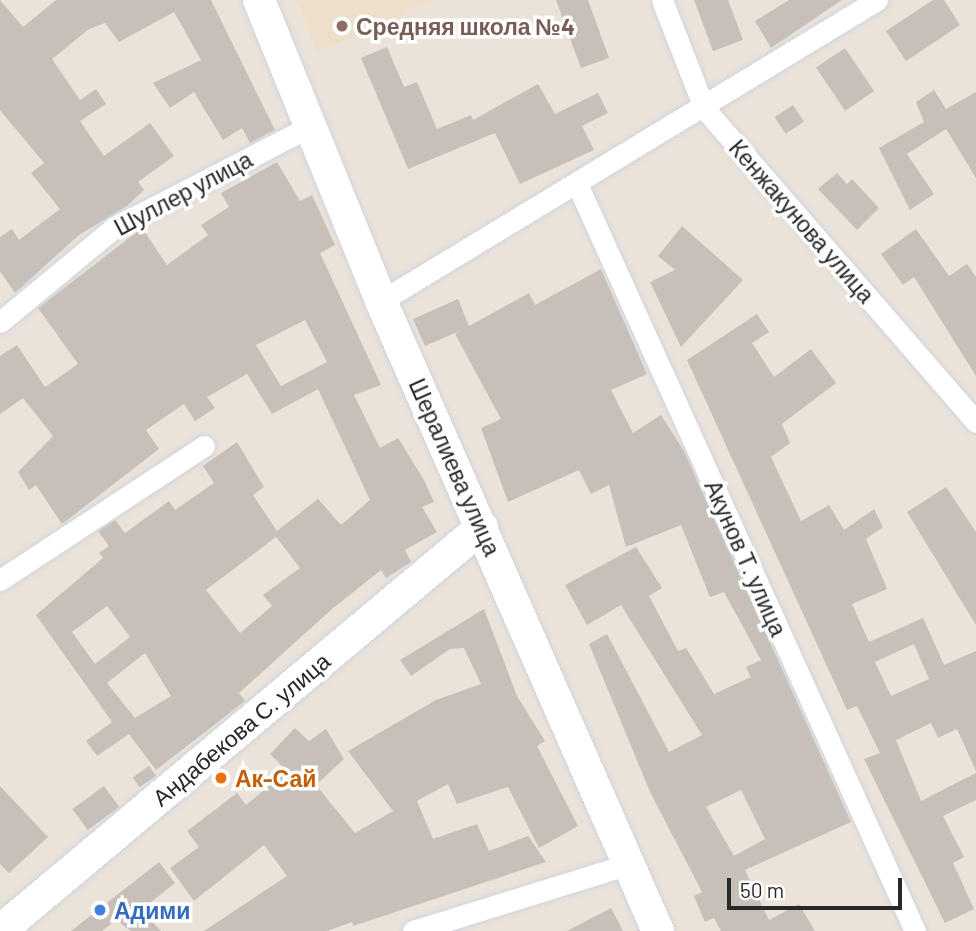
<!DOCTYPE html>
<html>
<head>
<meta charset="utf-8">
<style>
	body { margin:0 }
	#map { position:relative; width:976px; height:931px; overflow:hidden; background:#ebe3d9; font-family:Barlow,sans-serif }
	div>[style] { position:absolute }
	.education>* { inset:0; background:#eddfc8 }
	.building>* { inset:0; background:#c6c0b9; transform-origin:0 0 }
	.roads { filter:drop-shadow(0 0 2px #cfd3e1) drop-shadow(0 0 2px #cfd3e1) }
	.street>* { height:21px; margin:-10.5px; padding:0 10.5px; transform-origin:10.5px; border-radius:10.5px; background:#fff }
	.secondary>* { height:32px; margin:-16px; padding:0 16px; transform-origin:16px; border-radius:16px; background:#fff }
	.dots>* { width:19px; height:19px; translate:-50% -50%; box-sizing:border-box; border:4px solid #fff; border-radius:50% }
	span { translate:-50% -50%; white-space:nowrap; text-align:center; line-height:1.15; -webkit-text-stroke:7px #fff; paint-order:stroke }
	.education-label { font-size:23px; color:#785e54; font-weight:700 }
	.left { translate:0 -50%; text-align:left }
	.street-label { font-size:23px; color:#282828 }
	.food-label { font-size:23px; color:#c56008; font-weight:700 }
	.shop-label { font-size:23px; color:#366cbe; font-weight:700 }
	.scale { position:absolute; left:727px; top:878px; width:175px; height:32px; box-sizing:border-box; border:4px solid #282828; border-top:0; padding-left:9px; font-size:21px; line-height:24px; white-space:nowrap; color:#282828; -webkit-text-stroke:5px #fff; paint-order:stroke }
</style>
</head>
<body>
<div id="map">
	<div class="education">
		<i style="clip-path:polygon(296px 0,436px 0,318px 51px)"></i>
	</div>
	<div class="building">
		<i style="clip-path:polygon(0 0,23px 27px,56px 0,211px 0,275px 130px,250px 143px,242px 128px,223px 140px,194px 92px,170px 108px,153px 83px,201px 60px,174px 12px,119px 42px,105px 23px,89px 29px,52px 59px,80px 100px,96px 89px,106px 104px,80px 121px,104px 156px,150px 123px,174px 156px,138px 182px,144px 190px,127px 206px,79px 235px,15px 293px,0 271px,0 237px,12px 229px,19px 240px,60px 209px,31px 173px,44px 163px,0 110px)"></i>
		<i style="clip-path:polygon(556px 0,588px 0,609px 58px,581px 68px)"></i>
		<i style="clip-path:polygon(694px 0,728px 0,743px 40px,713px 51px)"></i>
		<i style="clip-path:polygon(789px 0,842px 0,771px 48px,755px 21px)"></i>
		<i style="clip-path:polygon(933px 0,944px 0,960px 25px,906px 61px,886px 31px)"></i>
		<i style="clip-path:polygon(387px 47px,404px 87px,417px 82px,437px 129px,471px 115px,473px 120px,538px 84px,555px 114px,598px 93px,608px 113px,582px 126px,594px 150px,520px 184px,495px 133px,408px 169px,361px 58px)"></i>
		<i style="left:845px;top:48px;width:52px;height:35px;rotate:56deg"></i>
		<i style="clip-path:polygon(934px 90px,946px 109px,976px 92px,976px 178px,946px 129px,907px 154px,934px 194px,910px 210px,879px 148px,924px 122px,916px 102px)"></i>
		<i style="left:793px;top:105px;width:20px;height:22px;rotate:57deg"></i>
		<i style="clip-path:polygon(evenodd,277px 162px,300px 201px,312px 195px,335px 245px,320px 253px,381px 385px,354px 395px,380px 448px,398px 438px,424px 480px,434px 502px,422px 507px,437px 532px,405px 550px,411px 562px,386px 578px,381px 570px,332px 609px,239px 693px,245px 701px,156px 770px,129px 734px,97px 756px,86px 741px,112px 722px,36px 615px,103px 558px,99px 553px,109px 546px,98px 531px,115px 520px,125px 533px,169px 501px,175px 510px,214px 483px,203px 466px,237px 442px,264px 487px,253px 495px,277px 531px,318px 499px,341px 525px,370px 500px,318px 389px,272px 414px,247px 374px,207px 397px,215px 408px,195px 421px,184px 404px,146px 430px,159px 449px,62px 524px,36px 485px,29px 490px,18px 472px,53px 436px,23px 398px,0 414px,0 356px,17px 345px,45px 387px,78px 364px,38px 308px,142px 228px,167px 265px,208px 235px,201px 225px,229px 207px,221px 193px,277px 162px,305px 320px,327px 362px,281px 386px,256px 345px,305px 320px,277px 162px,276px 537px,300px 568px,263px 595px,272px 606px,240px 633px,206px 590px,276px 537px,277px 162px,107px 606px,130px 637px,95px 664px,72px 632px,107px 606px,277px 162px,145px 653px,171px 696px,135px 718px,107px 683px,145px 653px)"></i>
		<i style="clip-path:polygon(837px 173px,847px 184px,852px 179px,879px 208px,857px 230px,818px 189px)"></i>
		<i style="clip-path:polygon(682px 226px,743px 280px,681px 347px,650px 282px,675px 270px,658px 256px)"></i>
		<i style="clip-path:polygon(916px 229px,949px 276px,967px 264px,976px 277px,976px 376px,914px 277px,903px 285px,881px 254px)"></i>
		<i style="clip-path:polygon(evenodd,601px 269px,647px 374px,611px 390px,633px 433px,661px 415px,684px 451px,851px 822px,745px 870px,769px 920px,799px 904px,815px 931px,721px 931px,714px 918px,705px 922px,694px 896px,702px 892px,650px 792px,589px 644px,607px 634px,669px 752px,702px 735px,621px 605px,587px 625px,565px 585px,636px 547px,662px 588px,649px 596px,678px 651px,686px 648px,714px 694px,751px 677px,746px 667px,761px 660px,724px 592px,710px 597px,681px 525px,626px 547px,609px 485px,591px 494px,579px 470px,508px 502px,481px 428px,501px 419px,455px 334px,462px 330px,425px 346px,413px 319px,458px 299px,469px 326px,529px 293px,535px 305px,601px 269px,741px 790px,765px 839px,734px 856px,706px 807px,741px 790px)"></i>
		<i style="clip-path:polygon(evenodd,757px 314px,769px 332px,752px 343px,774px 377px,811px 349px,836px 383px,782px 424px,790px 443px,771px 457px,801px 521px,829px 505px,844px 530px,874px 509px,883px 527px,866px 539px,887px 589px,852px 604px,869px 642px,923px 618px,944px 665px,976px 651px,976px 771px,957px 729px,938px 738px,931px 723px,896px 740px,921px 801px,976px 773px,976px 800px,943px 816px,964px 857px,953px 863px,974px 909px,945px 923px,864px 759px,880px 753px,857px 706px,847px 710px,687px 360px,757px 314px,914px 644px,929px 679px,891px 696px,875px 662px,914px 644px)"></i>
		<i style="clip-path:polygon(946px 487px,976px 532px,976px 625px,907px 512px)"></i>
		<i style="clip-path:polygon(484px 609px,517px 696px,545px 741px,537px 746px,578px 826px,539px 848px,508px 787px,457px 804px,448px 784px,417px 801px,433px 839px,477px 824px,489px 851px,528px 836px,546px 862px,353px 926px,352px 922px,327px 931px,204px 931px,287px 876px,264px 845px,194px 901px,170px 868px,199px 847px,187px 831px,237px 793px,246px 805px,287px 771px,270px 754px,295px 728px,309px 741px,326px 729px,344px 759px,316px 785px,355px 833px,393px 811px,348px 751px,436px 700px,481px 684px,464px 648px,450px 649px,411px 676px,400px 660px)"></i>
		<i style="left:149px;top:766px;width:12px;height:20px;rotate:55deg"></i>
		<i style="clip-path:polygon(0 786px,48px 837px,9px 873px,0 864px)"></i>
		<i style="left:104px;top:786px;width:26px;height:39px;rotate:54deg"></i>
		<i style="clip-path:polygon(159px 862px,175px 883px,141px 910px,161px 931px,131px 931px,116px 920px,102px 931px,71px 931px)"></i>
		<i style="clip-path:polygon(611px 908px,623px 931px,567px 931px)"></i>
	</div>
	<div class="roads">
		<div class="street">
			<i style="left:662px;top:0;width:116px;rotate:68.7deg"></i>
			<i style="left:704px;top:108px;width:415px;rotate:49.1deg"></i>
			<i style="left:578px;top:186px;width:818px;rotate:65.66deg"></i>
			<i style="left:381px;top:301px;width:580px;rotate:-31.25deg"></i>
			<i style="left:0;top:322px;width:149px;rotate:-39.6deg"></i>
			<i style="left:115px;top:227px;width:216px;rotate:-27.3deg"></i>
			<i style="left:0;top:580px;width:244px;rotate:-33.3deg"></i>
			<i style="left:413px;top:931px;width:226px;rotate:-17.2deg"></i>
		</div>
		<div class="secondary">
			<i style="left:259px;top:0;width:325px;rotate:67.9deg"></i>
			<i style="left:381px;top:301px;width:688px;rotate:66.27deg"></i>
			<i style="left:0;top:931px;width:629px;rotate:-39.97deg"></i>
		</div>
	</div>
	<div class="dots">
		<i style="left:342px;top:26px;background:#8d6e63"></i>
		<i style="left:221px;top:778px;background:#e8710a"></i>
		<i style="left:100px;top:910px;background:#3f7fe0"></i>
	</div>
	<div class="education-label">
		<span class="left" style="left:356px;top:26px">Средняя школа №4</span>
	</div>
	<div class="street-label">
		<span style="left:183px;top:193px;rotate:-28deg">Шуллер улица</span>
		<span style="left:802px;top:221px;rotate:49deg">Кенжакунова улица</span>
		<span style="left:455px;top:467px;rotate:66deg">Шералиева улица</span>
		<span style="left:746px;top:558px;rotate:66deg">Акунов Т. улица</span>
		<span style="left:241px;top:729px;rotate:-40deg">Андабекова С. улица</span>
	</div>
	<div class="food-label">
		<span class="left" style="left:235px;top:778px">Ак-Сай</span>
	</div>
	<div class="shop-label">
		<span class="left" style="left:114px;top:910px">Адими</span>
	</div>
	<div class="scale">50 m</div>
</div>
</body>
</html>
